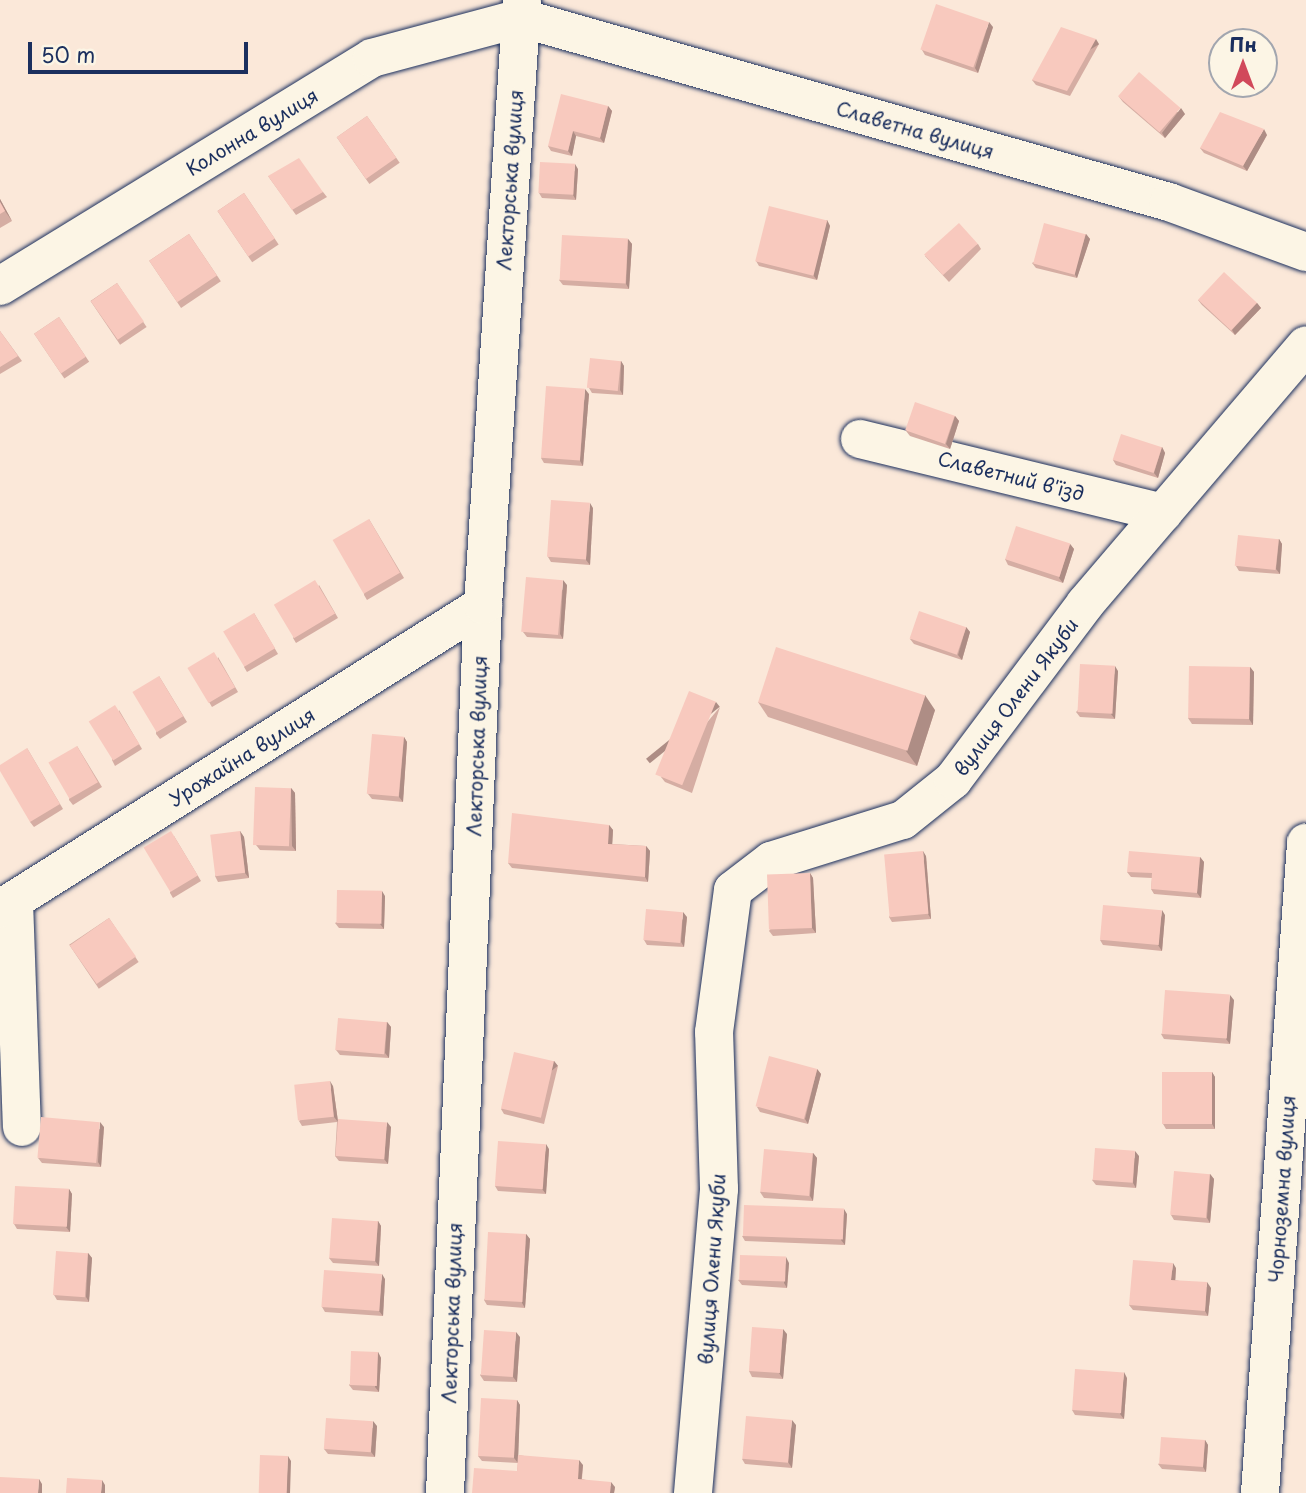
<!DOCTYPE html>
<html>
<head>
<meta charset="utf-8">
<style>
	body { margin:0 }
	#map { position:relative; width:1306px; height:1493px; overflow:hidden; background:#fbe8d9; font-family:"Playpen Sans",sans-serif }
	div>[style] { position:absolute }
	.roads { filter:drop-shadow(0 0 2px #1b2f5e) drop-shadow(0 0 2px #1b2f5e) }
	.minor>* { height:38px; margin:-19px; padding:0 19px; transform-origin:19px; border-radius:19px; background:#fcf5e5 }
	.wall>* { inset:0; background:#d5ada3; transform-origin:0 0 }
	.shaded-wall>* { inset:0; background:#ae8d85; transform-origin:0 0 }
	.building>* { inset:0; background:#f8c9be; transform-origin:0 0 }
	span { translate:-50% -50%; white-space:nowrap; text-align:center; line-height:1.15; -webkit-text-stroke:6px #fcf5e5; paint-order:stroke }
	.street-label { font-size:19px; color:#1b2f5e }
	.north { position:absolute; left:1208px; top:28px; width:70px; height:70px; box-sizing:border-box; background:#fcf5e5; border:2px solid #a2a6af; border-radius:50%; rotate:0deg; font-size:19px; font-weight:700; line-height:28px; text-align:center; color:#1b2f5e }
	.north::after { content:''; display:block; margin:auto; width:24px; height:32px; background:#d1495b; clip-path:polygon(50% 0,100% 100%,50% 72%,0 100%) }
	.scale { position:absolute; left:28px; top:42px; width:220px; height:32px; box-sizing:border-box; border:4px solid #1b2f5e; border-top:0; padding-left:9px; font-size:21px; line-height:24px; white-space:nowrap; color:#1b2f5e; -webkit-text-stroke:5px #fcf5e5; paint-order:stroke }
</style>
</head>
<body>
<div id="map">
	<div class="roads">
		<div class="minor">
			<i style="left:0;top:286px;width:436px;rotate:-31.5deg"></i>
			<i style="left:372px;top:58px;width:154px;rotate:-15deg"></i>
			<i style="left:521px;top:18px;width:674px;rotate:15.85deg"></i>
			<i style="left:1169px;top:202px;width:146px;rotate:20.1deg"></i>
			<i style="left:860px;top:439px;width:312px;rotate:13.7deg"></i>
			<i style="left:14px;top:901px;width:226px;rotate:88deg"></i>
			<i style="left:0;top:909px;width:571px;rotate:-32.19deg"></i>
			<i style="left:445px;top:1493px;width:889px;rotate:-87.55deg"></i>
			<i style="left:483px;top:605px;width:606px;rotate:-86.31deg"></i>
			<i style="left:693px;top:1493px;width:305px;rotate:-85.1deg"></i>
			<i style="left:719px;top:1189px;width:157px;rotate:-91.8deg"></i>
			<i style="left:714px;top:1032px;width:143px;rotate:-82.4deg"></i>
			<i style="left:733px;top:890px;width:48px;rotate:-37.3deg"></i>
			<i style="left:771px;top:861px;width:138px;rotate:-17.3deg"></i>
			<i style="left:903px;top:820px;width:64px;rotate:-38.7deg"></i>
			<i style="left:953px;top:780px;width:220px;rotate:-53.1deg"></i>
			<i style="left:1085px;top:604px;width:340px;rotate:-49.5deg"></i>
			<i style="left:1260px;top:1493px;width:652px;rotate:-85.95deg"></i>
		</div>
	</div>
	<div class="wall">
		<i style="clip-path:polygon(993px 27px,978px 73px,925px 55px,922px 50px)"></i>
		<i style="clip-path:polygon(1099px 44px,1070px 96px,1036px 85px,1032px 80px)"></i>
		<i style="clip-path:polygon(1119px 97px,1185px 114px,1165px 138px,1123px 102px)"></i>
		<i style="clip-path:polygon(608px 106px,612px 111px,604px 143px,576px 136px,572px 156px,551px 151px,548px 146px)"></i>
		<i style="left:367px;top:116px;width:57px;height:37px;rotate:55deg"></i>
		<i style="clip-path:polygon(1267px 135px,1247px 171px,1204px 153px,1200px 148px)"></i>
		<i style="clip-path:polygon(578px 169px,576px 200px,542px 198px,539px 193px)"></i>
		<i style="clip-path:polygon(268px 176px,323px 192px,327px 197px,296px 215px)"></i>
		<i style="left:244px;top:193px;width:62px;height:32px;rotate:56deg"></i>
		<i style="clip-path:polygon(0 199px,12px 221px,0 228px)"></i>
		<i style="clip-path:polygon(827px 220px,830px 226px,817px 280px,759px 266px,756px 261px)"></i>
		<i style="left:189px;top:234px;width:57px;height:48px;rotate:56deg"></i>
		<i style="clip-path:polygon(1086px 234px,1090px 239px,1077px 278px,1036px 268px,1032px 263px)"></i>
		<i style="clip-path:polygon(628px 239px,632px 244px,629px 289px,563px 285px,559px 280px)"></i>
		<i style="clip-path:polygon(978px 244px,981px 249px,949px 282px,925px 256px)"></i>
		<i style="left:117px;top:283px;width:53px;height:32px;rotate:56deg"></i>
		<i style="clip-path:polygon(1198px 300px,1257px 303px,1261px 308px,1235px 335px,1202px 305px)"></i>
		<i style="left:59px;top:317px;width:54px;height:30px;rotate:56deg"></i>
		<i style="clip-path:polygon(0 331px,22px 361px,0 374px)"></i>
		<i style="clip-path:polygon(621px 361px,624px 366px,623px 395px,592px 393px,589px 388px)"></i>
		<i style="clip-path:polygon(589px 394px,583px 466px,544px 463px,541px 458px)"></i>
		<i style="clip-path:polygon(955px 416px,959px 421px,950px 449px,910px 436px,906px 431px)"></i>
		<i style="clip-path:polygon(1162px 447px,1165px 453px,1158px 478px,1116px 465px,1113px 460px)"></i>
		<i style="clip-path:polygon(593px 508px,590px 565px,551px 562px,548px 557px)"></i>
		<i style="clip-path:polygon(369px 519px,404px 578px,367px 600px,364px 595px)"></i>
		<i style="clip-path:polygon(1279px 539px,1282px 544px,1280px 574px,1239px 571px,1236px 566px)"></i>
		<i style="clip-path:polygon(1070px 544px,1074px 549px,1063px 583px,1008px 565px,1005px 559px)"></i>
		<i style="clip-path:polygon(319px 585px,338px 618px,296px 643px,293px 638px)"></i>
		<i style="clip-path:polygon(567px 585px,563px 639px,527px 637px,523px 632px)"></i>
		<i style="clip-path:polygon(254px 613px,278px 654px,247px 672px,244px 667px)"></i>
		<i style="clip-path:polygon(966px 627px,970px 632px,962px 660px,914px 644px,910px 639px)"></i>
		<i style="clip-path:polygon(218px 657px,238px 692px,212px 707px,209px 702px)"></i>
		<i style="clip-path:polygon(1250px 667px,1254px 672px,1253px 725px,1192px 724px,1188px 718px)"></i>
		<i style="clip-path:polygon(1118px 671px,1115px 719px,1080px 717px,1076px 712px)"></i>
		<i style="clip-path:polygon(159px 676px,187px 722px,160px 739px,156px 734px)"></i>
		<i style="clip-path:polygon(758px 702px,935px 710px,917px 766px,768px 717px)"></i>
		<i style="clip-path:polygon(720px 707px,692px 793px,665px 782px,661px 777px)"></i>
		<i style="clip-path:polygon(119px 710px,142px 749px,115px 766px,112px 760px)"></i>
		<i style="clip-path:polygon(404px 737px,407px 742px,403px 802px,372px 799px,368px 794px)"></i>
		<i style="clip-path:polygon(77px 746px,102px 787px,73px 805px,69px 800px)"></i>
		<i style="clip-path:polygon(27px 748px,63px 809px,34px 827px,30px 822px)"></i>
		<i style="clip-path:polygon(291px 788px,295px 793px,296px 851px,260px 850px,256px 845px)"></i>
		<i style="clip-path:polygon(609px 825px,613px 830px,612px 844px,646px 846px,650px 851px,648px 882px,512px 868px,508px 863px)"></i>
		<i style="clip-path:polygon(240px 831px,244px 837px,249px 878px,218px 882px,215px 876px)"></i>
		<i style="clip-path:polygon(174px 836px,201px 881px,173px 898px,170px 893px)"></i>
		<i style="clip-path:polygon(926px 856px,931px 919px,892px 922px,889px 917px)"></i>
		<i style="clip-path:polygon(1200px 857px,1204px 862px,1201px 898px,1154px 894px,1151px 889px,1152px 878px,1131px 877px,1127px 872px)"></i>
		<i style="clip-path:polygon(810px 873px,813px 878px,816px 933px,773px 936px,769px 931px)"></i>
		<i style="clip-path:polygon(385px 896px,384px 929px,339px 928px,335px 923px)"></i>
		<i style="clip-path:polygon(1165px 915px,1162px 951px,1103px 945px,1100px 940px)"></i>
		<i style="clip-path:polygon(687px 917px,684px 947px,647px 945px,644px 940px)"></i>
		<i style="left:109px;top:918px;width:53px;height:48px;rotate:56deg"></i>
		<i style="clip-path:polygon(1234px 1000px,1230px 1044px,1164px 1039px,1161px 1034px)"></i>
		<i style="clip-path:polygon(387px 1022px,391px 1027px,389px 1058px,340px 1055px,336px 1050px)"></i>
		<i style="clip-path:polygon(554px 1061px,558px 1066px,544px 1124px,504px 1114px,501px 1109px)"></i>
		<i style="clip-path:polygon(817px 1069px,821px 1074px,808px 1124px,760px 1112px,757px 1107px)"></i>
		<i style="clip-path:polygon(1212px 1072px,1215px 1077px,1215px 1129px,1166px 1129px,1163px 1124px)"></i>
		<i style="clip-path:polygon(333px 1086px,338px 1121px,391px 1127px,388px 1164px,339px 1161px,335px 1156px,337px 1122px,302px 1126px,299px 1121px)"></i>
		<i style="clip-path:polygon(104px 1127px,101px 1167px,42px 1163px,38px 1158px)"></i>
		<i style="clip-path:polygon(549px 1149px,546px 1194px,498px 1191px,495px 1186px)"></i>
		<i style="clip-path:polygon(813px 1153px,817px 1158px,813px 1201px,764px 1198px,760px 1192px)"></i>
		<i style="clip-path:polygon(1139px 1156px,1136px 1188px,1096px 1185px,1092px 1180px)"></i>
		<i style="clip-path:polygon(1210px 1174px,1214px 1179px,1210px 1223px,1174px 1220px,1171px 1215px)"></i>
		<i style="clip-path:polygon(69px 1189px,72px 1194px,70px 1232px,17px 1229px,14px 1224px)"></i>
		<i style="clip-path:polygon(847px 1214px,845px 1245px,745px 1241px,742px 1236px)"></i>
		<i style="clip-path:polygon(378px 1221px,381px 1226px,379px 1266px,333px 1263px,329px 1258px)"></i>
		<i style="clip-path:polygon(526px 1234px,530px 1239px,525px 1308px,487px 1305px,484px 1300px)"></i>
		<i style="clip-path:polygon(88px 1253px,92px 1258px,89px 1302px,57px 1300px,54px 1295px)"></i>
		<i style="clip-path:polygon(789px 1263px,787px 1288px,742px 1285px,738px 1280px)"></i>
		<i style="clip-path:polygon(1176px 1268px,1175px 1280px,1211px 1288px,1208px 1316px,1133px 1310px,1129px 1305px)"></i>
		<i style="clip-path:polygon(385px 1279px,383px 1316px,325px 1312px,322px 1307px)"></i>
		<i style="clip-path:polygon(787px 1334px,783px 1379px,752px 1377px,749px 1371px)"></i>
		<i style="clip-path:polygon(520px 1337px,517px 1382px,484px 1381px,480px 1375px)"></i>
		<i style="clip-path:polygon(378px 1352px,381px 1358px,379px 1392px,353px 1390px,349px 1385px)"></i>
		<i style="clip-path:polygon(1127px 1378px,1124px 1419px,1075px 1415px,1072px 1410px)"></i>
		<i style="clip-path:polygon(517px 1400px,520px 1405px,518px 1455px,583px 1465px,582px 1479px,615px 1487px,614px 1493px,472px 1493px,517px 1471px,518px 1463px,482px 1461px,478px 1456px)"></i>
		<i style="clip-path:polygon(796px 1425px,792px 1468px,745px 1464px,742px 1459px)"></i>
		<i style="clip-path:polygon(377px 1426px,375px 1457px,328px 1454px,324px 1449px)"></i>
		<i style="clip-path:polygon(1205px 1440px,1208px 1445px,1206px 1472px,1162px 1469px,1158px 1464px)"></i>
	</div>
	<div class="shaded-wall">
		<i style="clip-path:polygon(989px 22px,993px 27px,978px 73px,975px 68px)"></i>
		<i style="left:1096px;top:39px;width:6px;height:60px;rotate:59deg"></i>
		<i style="clip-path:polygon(608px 106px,612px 111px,604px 143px,600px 138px)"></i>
		<i style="clip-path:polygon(1181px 108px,1185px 114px,1165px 138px,1162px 133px)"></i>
		<i style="clip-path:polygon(1264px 129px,1267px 135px,1247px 171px,1243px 166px)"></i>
		<i style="clip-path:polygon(573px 131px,576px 136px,572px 156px,568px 151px)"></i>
		<i style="clip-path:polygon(575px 164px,578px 169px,576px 200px,573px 195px)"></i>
		<i style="clip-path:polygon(0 199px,12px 221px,5px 211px,0 202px)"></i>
		<i style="clip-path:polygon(827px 220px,830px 226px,817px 280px,813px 275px)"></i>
		<i style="clip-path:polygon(1086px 234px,1090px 239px,1077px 278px,1074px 273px)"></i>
		<i style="clip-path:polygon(628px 239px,632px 244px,629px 289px,626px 284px)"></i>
		<i style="clip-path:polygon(1257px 303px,1261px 308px,1235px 335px,1232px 330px)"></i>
		<i style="clip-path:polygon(621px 361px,624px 366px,623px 395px,620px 390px)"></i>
		<i style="clip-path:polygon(585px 389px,589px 394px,583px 466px,580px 461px)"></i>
		<i style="clip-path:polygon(955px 416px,959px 421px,950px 449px,946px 444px)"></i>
		<i style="clip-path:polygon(1162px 447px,1165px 453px,1158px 478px,1154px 473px)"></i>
		<i style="clip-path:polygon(590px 503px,593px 508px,590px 565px,586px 560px)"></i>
		<i style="clip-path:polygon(1279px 539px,1282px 544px,1280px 574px,1276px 569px)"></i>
		<i style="clip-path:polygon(1070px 544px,1074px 549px,1063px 583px,1059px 578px)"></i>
		<i style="clip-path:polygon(563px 580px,567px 585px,563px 639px,560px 634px)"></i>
		<i style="clip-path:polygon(966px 627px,970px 632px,962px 660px,958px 655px)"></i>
		<i style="clip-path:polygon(1115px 666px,1118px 671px,1115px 719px,1111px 714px)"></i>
		<i style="clip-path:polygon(1250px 667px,1254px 672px,1253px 725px,1249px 719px)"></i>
		<i style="clip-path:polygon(925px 695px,935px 710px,917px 766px,906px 751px)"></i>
		<i style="left:716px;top:702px;width:6px;height:90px;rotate:51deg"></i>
		<i style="clip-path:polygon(404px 737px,407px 742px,403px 802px,399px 797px)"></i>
		<i style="clip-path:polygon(291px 788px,295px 793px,296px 851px,292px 846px)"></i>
		<i style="clip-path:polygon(609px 825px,613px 830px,612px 849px,608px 844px)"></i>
		<i style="clip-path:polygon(240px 831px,244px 837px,249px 878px,245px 873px)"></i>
		<i style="clip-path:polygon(646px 846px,650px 851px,648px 882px,645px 877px)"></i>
		<i style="clip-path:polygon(923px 851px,926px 856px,931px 919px,928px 914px)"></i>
		<i style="clip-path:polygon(1200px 857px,1204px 862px,1201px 898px,1197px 893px)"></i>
		<i style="clip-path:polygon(810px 873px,813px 878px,816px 933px,812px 928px)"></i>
		<i style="clip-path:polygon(382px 891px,385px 896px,384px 929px,380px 924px)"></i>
		<i style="clip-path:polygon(1162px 910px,1165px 915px,1162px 951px,1158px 945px)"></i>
		<i style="clip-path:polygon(683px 912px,687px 917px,684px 947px,681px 942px)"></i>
		<i style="clip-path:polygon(1230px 995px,1234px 1000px,1230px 1044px,1226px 1039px)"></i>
		<i style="clip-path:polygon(387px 1022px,391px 1027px,389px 1058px,385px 1053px)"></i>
		<i style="left:554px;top:1061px;width:6px;height:60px;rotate:51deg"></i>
		<i style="clip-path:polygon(817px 1069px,821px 1074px,808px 1124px,805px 1119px)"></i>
		<i style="clip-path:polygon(1212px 1072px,1215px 1077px,1215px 1129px,1212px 1124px)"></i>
		<i style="clip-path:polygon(330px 1081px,333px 1086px,338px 1122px,334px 1117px)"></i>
		<i style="clip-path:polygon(100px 1122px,104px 1127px,101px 1167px,98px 1162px)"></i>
		<i style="clip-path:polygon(387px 1122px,391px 1127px,388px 1164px,384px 1159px)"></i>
		<i style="clip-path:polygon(546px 1144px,549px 1149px,546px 1194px,542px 1189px)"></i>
		<i style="clip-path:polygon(1135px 1151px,1139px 1156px,1136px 1188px,1133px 1183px)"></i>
		<i style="clip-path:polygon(813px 1153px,817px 1158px,813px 1201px,810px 1196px)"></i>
		<i style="clip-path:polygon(1210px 1174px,1214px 1179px,1210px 1223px,1207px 1218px)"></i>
		<i style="clip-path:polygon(69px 1189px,72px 1194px,70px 1232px,66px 1227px)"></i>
		<i style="clip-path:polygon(844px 1209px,847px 1214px,845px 1245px,841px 1240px)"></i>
		<i style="clip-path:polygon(378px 1221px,381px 1226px,379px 1266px,375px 1261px)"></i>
		<i style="clip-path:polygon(526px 1234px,530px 1239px,525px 1308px,522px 1303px)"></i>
		<i style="clip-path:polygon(88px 1253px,92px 1258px,89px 1302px,86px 1297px)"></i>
		<i style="clip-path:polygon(786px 1257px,789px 1263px,787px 1288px,784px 1283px)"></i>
		<i style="clip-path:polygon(1173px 1263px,1176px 1268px,1175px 1285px,1171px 1280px)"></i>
		<i style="clip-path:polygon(382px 1274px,385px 1279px,383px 1316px,379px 1311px)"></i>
		<i style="clip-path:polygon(1207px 1282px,1211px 1288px,1208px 1316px,1205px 1311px)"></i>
		<i style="clip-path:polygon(783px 1329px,787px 1334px,783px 1379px,779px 1373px)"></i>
		<i style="clip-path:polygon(516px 1332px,520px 1337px,517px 1382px,513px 1377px)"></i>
		<i style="clip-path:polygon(378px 1352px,381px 1358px,379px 1392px,375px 1387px)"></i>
		<i style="clip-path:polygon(1124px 1372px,1127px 1378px,1124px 1419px,1120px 1414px)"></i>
		<i style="clip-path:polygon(517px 1400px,520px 1405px,518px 1463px,514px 1458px)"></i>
		<i style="clip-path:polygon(792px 1420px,796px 1425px,792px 1468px,788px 1462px)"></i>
		<i style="clip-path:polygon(373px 1421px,377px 1426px,375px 1457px,371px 1452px)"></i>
		<i style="clip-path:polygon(1205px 1440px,1208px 1445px,1206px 1472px,1203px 1467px)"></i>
		<i style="clip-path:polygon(288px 1456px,291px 1461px,290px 1493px,286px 1493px)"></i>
		<i style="clip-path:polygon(579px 1460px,583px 1465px,581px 1484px,578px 1479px)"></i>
		<i style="clip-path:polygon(39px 1479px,42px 1484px,42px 1493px,38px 1493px)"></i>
		<i style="clip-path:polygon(102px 1480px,105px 1485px,105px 1493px,101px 1493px)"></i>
		<i style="clip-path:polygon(611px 1482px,615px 1487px,614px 1493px,610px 1493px)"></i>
	</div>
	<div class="building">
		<i style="left:936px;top:4px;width:56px;height:48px;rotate:19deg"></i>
		<i style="clip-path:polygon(1061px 27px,1096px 39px,1067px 91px,1032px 80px)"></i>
		<i style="left:1139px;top:72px;width:55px;height:32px;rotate:41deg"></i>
		<i style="clip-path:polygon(561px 94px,608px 106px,600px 138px,573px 131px,568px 151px,548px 146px)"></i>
		<i style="clip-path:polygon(1220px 112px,1264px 129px,1243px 166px,1200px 148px)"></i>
		<i style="left:367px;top:116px;width:51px;height:37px;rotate:55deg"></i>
		<i style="clip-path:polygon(299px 158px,323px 192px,292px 210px,268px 176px)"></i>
		<i style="left:540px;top:162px;width:35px;height:31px;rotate:3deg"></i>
		<i style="left:244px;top:193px;width:55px;height:32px;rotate:56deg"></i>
		<i style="clip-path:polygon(0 202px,5px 211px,0 214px)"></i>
		<i style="left:769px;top:206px;width:60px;height:57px;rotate:14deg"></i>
		<i style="left:959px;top:223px;width:28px;height:47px;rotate:48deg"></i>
		<i style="left:1044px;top:223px;width:43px;height:42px;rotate:15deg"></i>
		<i style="left:189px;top:234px;width:50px;height:48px;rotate:56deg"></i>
		<i style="left:562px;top:235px;width:66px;height:45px;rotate:3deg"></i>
		<i style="left:1224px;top:272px;width:45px;height:38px;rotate:43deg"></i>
		<i style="left:117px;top:283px;width:47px;height:32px;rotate:55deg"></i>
		<i style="left:59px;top:317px;width:48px;height:30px;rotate:56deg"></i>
		<i style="clip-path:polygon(0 331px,18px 356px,0 367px)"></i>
		<i style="left:590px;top:358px;width:31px;height:30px;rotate:6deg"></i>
		<i style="left:546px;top:386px;width:39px;height:72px;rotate:4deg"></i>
		<i style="left:915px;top:402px;width:42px;height:30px;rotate:19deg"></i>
		<i style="left:1121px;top:434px;width:43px;height:27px;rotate:18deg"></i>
		<i style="left:551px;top:500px;width:39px;height:57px;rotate:4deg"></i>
		<i style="left:369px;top:519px;width:62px;height:42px;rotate:60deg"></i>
		<i style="left:1016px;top:526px;width:57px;height:35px;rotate:18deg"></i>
		<i style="left:1238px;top:535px;width:41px;height:31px;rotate:6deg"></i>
		<i style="left:526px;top:577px;width:37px;height:55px;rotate:5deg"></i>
		<i style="left:315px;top:580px;width:39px;height:48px;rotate:59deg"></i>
		<i style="left:919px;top:611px;width:50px;height:29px;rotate:19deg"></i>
		<i style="left:254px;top:613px;width:41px;height:36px;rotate:59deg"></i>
		<i style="left:776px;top:647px;width:157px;height:58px;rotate:18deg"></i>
		<i style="left:214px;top:652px;width:41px;height:31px;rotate:59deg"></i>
		<i style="left:1080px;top:664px;width:35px;height:48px;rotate:3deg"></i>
		<i style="left:1189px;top:666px;width:61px;height:52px;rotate:1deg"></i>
		<i style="left:159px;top:676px;width:47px;height:31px;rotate:59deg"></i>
		<i style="left:689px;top:691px;width:29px;height:90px;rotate:22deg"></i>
		<i style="left:115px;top:705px;width:46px;height:31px;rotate:58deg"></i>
		<i style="left:372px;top:734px;width:32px;height:60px;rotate:5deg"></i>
		<i style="left:77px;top:746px;width:42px;height:33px;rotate:60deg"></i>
		<i style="clip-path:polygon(27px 748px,60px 804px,30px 822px,0 771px,0 765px)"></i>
		<i style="left:255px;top:787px;width:36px;height:58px;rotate:2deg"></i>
		<i style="clip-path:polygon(512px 813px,609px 825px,608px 844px,646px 846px,645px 877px,508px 863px)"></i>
		<i style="left:171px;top:831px;width:52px;height:32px;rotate:59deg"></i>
		<i style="left:240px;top:831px;width:42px;height:30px;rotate:83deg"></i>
		<i style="left:923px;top:851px;width:63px;height:39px;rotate:85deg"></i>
		<i style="clip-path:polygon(1129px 851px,1200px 857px,1197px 893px,1151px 889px,1152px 873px,1127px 872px)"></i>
		<i style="left:810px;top:873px;width:55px;height:43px;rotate:88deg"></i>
		<i style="left:337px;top:890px;width:45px;height:33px;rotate:1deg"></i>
		<i style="left:1103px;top:905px;width:59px;height:35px;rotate:5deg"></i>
		<i style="left:646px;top:909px;width:37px;height:31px;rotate:5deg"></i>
		<i style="left:109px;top:918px;width:47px;height:48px;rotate:55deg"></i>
		<i style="left:1165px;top:990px;width:65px;height:44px;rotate:4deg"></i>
		<i style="left:338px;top:1018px;width:49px;height:32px;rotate:5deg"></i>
		<i style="left:514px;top:1052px;width:41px;height:58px;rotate:13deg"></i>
		<i style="left:769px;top:1056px;width:50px;height:52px;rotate:15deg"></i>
		<i style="left:1162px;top:1072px;width:50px;height:52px"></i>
		<i style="left:330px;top:1081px;width:36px;height:36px;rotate:84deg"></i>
		<i style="left:41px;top:1117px;width:59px;height:41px;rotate:5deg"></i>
		<i style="left:338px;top:1119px;width:49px;height:37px;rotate:4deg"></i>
		<i style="left:498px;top:1141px;width:48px;height:45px;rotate:4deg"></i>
		<i style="left:1095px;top:1148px;width:40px;height:32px;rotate:4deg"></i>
		<i style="left:764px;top:1149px;width:49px;height:43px;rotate:5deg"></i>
		<i style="left:1174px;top:1171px;width:36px;height:44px;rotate:5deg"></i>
		<i style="left:15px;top:1186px;width:54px;height:38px;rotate:3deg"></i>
		<i style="left:744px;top:1205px;width:100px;height:31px;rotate:2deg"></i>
		<i style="left:332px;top:1218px;width:46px;height:40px;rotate:4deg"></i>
		<i style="left:488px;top:1232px;width:38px;height:68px;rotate:3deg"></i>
		<i style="left:56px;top:1251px;width:32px;height:44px;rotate:4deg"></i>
		<i style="left:740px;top:1255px;width:46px;height:25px;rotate:2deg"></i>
		<i style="clip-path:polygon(1133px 1260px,1173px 1263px,1171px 1280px,1207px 1282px,1205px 1311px,1129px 1305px)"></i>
		<i style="left:324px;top:1270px;width:58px;height:37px;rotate:4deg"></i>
		<i style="left:752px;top:1327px;width:31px;height:44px;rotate:4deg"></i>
		<i style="left:484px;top:1330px;width:32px;height:45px;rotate:4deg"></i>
		<i style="left:351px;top:1351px;width:27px;height:34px;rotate:2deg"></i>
		<i style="left:1075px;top:1369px;width:49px;height:41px;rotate:4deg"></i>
		<i style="left:481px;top:1398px;width:36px;height:58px;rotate:3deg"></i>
		<i style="left:746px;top:1416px;width:46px;height:43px;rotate:5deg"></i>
		<i style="left:326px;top:1418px;width:47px;height:31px;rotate:4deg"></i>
		<i style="left:1161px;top:1437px;width:44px;height:27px;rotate:4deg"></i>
		<i style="left:260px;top:1455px;width:28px;height:38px;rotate:2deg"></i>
		<i style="clip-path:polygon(518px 1455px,579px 1460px,578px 1479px,611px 1482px,610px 1493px,472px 1493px,474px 1468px,517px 1471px)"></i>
		<i style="clip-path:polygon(0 1477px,39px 1479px,38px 1493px,0 1493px)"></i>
		<i style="clip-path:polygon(67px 1478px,102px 1480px,101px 1493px,66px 1493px)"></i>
	</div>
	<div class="street-label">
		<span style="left:915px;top:130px;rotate:16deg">Славетна вулиця</span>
		<span style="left:252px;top:132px;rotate:-31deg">Колонна вулиця</span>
		<span style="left:510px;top:180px;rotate:-86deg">Лекторська вулиця</span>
		<span style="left:1011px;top:476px;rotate:14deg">Славетний в'їзд</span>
		<span style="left:1016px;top:697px;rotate:-53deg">вулиця Олени Якуби</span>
		<span style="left:477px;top:746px;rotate:-88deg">Лекторська вулиця</span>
		<span style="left:242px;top:757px;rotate:-32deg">Урожайна вулиця</span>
		<span style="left:1282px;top:1189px;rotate:-86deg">Чорноземна вулиця</span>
		<span style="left:712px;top:1269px;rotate:-86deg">вулиця Олени Якуби</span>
		<span style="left:452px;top:1313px;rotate:-88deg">Лекторська вулиця</span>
	</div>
	<div class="north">Пн</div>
	<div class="scale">50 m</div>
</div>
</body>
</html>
